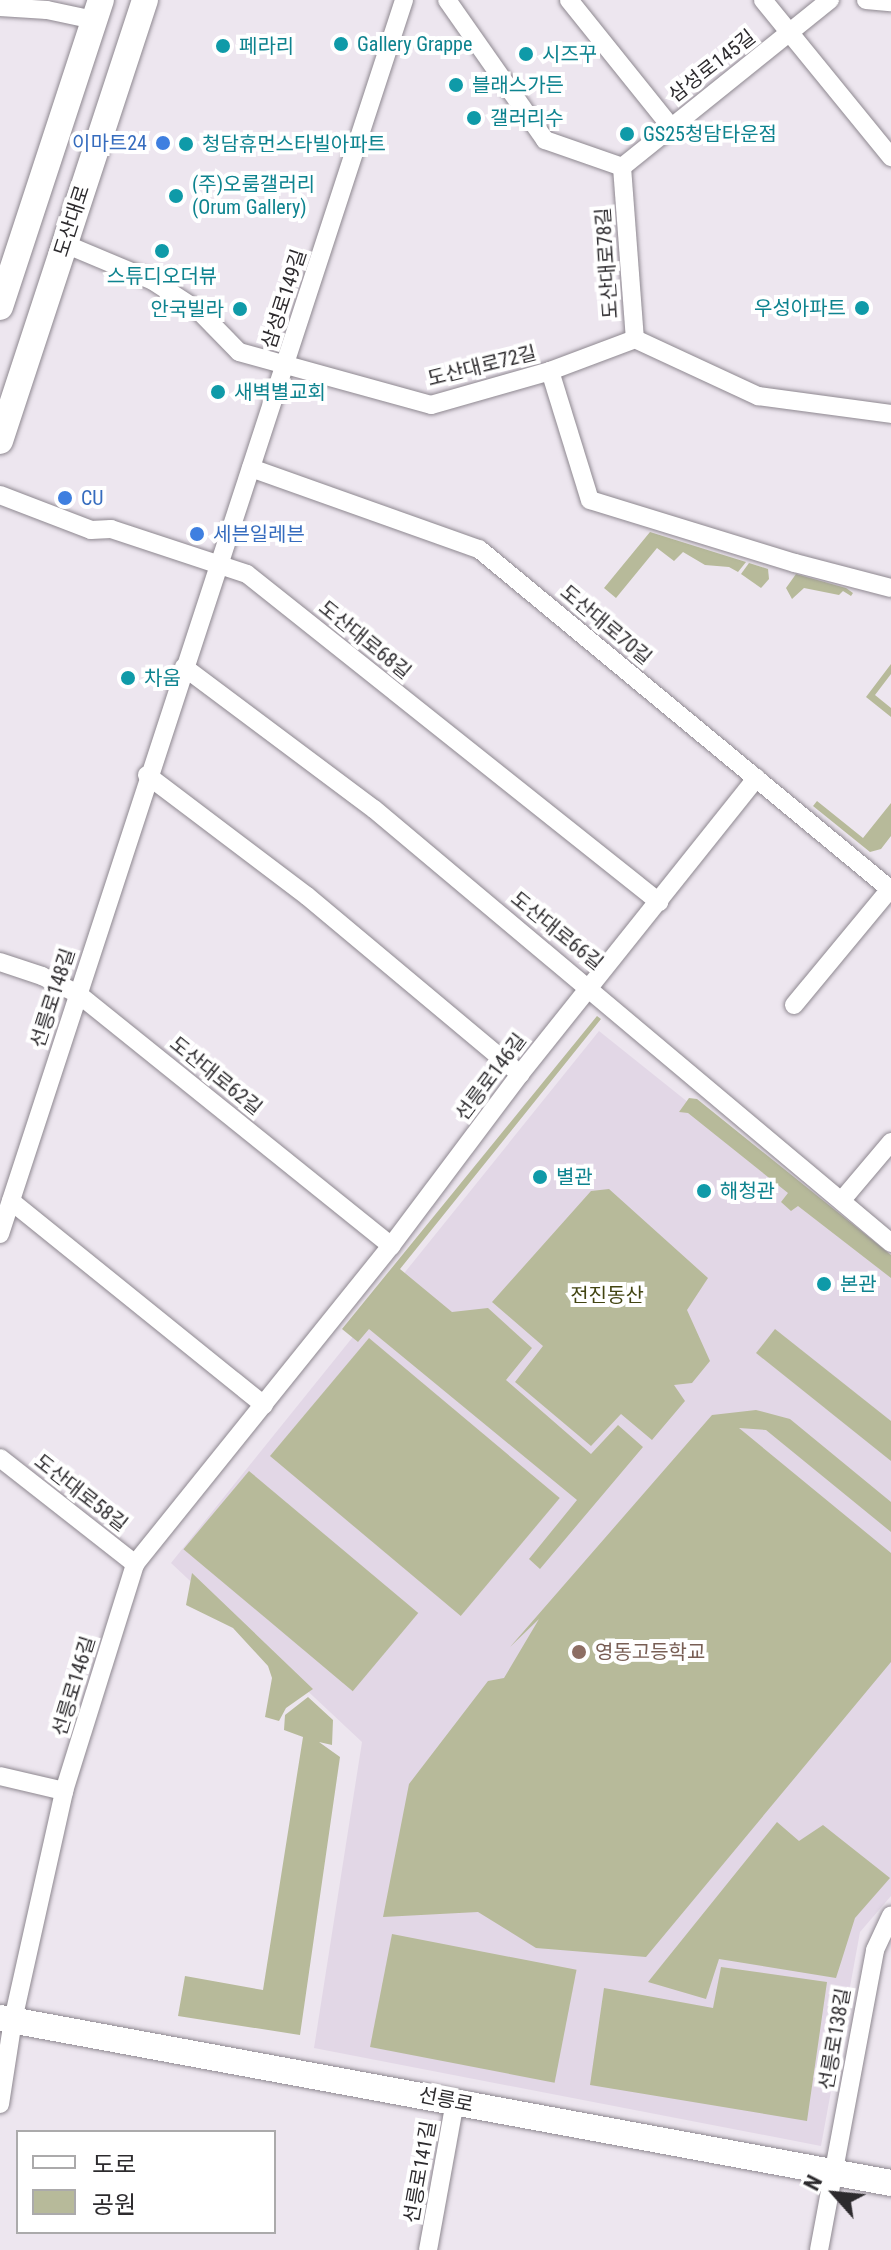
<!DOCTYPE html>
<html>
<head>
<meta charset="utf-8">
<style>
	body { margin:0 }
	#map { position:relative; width:891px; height:2250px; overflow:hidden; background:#ede6ef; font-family:"Roboto Condensed","Noto Sans KR",sans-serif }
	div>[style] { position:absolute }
	.built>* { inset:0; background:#e2d7e6 }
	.green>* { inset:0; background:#b7ba9a; transform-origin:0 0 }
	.roads { filter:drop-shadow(0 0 2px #8e8890) drop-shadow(0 0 2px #8e8890) }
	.minor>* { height:18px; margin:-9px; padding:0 9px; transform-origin:9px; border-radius:9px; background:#fff }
	.secondary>* { height:26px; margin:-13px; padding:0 13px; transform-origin:13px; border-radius:13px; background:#fff }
	.dots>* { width:22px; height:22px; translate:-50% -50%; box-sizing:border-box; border:4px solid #fff; border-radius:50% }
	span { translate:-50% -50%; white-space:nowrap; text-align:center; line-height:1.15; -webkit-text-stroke:8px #fff; paint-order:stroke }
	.culture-label { font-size:20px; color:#0d838f }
	.left { translate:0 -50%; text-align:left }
	.right { translate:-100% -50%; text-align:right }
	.street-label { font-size:20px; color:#2d2b2e }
	.shop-label { font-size:20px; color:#366cbe }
	.park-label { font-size:20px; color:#424411 }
	.education-label { font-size:20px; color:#785e54 }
	.legend { position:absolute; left:16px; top:2130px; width:260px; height:104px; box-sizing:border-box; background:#fff; border:2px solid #abaaab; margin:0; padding:10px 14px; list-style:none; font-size:24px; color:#2d2b2e }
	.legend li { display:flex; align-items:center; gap:16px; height:40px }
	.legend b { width:40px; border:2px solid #abaaab }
	.north { position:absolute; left:795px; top:2154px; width:80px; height:80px; -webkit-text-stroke:6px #fff; paint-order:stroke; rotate:297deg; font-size:22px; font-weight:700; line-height:32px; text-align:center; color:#2d2b2e }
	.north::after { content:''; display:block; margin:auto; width:28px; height:36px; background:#2d2b2e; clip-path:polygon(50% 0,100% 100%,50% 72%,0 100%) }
</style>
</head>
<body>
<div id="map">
	<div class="built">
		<i style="clip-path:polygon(599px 1031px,789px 1183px,891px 1271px,891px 1896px,860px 1932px,821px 2146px,314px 2048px,362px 1742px,171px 1563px)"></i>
	</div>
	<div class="green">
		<i style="clip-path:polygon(650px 532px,746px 562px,738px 572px,729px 567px,705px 565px,683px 552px,674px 561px,657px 548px,616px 598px,604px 588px)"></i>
		<i style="clip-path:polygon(749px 563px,768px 569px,769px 579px,761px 588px,741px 574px)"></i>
		<i style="clip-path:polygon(796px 574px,846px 588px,853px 593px,851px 596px,843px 591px,839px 595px,804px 588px,792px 599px,786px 588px)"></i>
		<i style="clip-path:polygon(891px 664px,891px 674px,875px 695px,891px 708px,891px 717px,866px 697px)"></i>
		<i style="clip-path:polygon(817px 801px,863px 838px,891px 803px,891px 836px,881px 849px,870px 852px,813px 806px)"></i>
		<i style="clip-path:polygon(597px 1016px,601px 1019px,400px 1269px,452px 1312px,488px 1308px,532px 1348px,506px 1380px,591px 1454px,618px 1425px,643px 1447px,540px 1569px,529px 1559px,577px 1500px,369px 1329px,358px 1342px,342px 1329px)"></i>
		<i style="clip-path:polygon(689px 1098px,697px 1099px,891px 1255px,891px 1278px,798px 1206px,791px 1211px,781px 1202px,788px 1193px,688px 1113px,679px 1112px)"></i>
		<i style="clip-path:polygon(609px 1189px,708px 1278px,687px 1310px,710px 1361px,692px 1383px,674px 1385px,685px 1401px,652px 1440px,621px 1414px,591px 1446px,515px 1382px,543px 1346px,492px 1302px,591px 1191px)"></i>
		<i style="clip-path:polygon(775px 1329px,891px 1421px,891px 1461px,756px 1353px)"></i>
		<i style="left:369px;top:1338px;width:249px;height:154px;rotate:40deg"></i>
		<i style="clip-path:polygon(756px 1410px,790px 1419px,891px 1502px,891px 1532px,766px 1430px,739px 1428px,891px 1553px,891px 1662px,646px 1957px,536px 1948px,478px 1912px,383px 1917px,409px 1784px,488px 1681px,504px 1678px,539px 1619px,510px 1647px,712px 1415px)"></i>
		<i style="left:249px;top:1471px;width:221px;height:102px;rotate:40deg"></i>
		<i style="clip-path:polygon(192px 1573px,313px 1689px,286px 1708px,279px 1721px,265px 1717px,272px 1678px,268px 1666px,233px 1628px,186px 1605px)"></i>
		<i style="clip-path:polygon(308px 1697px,333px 1720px,332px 1745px,319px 1742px,340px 1757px,300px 2035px,178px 2016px,185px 1976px,263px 1990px,303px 1737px,284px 1730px,285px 1715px)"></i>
		<i style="clip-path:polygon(777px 1822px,799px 1841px,823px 1825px,890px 1878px,855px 1918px,836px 1978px,719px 1959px,706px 1999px,648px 1982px)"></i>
		<i style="left:392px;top:1934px;width:188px;height:115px;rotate:11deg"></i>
		<i style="clip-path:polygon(721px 1967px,827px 1982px,807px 2121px,590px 2085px,604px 1988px,713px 2008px)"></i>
	</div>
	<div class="roads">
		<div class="minor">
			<i style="left:447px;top:0;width:171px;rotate:55deg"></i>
			<i style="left:545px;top:140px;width:82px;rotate:19.3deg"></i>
			<i style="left:569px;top:0;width:163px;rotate:51.2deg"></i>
			<i style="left:763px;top:0;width:203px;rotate:50.8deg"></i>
			<i style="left:866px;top:0;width:25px;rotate:5deg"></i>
			<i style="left:0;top:7px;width:47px;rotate:3.7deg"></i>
			<i style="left:47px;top:10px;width:48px;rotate:12deg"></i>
			<i style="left:622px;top:167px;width:172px;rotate:85.7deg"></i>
			<i style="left:635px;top:339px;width:136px;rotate:24.9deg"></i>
			<i style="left:758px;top:396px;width:134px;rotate:7.7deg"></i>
			<i style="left:622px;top:167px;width:267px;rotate:-38.8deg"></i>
			<i style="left:65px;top:244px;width:95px;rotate:22.8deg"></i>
			<i style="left:153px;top:281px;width:55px;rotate:33.1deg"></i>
			<i style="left:199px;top:311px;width:57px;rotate:45.7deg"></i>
			<i style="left:239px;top:352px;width:199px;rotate:15.4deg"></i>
			<i style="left:431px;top:405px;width:124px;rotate:-15.9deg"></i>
			<i style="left:550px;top:371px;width:91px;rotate:-20.6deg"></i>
			<i style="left:550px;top:371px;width:135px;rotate:72.8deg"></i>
			<i style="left:590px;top:500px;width:214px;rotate:17.1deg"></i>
			<i style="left:795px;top:563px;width:99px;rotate:14.6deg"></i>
			<i style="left:251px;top:468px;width:242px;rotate:19.6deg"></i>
			<i style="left:479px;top:549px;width:535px;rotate:39.61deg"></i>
			<i style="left:0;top:495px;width:97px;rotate:21deg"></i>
			<i style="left:91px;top:530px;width:20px;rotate:-3deg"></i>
			<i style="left:111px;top:529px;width:143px;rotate:18.3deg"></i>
			<i style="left:247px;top:574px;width:527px;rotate:38.52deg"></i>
			<i style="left:184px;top:667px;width:237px;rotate:36.8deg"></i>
			<i style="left:374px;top:809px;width:675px;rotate:40.01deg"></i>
			<i style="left:147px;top:775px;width:201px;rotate:37.1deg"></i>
			<i style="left:307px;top:896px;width:278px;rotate:39.9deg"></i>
			<i style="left:0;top:962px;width:44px;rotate:18.4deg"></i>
			<i style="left:42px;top:976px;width:40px;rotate:26.6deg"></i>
			<i style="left:78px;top:994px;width:402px;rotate:38.8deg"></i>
			<i style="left:794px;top:1005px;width:151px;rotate:-50.4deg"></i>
			<i style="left:842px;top:1200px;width:76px;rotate:-49.8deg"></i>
			<i style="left:11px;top:1201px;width:325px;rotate:38.9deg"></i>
			<i style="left:0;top:1234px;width:1298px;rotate:-71.87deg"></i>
			<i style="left:0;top:1458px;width:172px;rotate:38.1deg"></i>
			<i style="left:0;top:1776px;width:66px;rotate:13.2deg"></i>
			<i style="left:0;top:2104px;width:85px;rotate:-81.2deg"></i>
			<i style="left:13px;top:2020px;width:235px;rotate:-77.4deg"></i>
			<i style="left:64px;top:1791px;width:238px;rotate:-72.6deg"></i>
			<i style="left:135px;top:1564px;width:408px;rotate:-51.2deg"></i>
			<i style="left:391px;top:1246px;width:215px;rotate:-53.1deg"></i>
			<i style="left:520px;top:1074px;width:379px;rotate:-51.4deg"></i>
			<i style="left:428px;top:2250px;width:150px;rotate:-79.7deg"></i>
			<i style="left:819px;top:2250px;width:305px;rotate:-79.4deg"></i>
			<i style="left:875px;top:1950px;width:38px;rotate:-65deg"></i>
		</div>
		<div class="secondary">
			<i style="left:0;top:307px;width:323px;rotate:-71.8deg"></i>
			<i style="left:0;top:441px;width:464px;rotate:-71.8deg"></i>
			<i style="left:0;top:2018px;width:906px;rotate:10.49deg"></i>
		</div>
	</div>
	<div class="dots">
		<i style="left:341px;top:44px;background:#0f9aa8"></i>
		<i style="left:223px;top:46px;background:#0f9aa8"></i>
		<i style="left:526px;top:54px;background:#0f9aa8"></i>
		<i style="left:456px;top:85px;background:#0f9aa8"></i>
		<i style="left:474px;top:118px;background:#0f9aa8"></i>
		<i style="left:627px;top:134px;background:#0f9aa8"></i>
		<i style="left:163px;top:143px;background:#3f7fe0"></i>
		<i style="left:186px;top:144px;background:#0f9aa8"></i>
		<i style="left:176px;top:196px;background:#0f9aa8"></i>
		<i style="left:162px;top:251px;background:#0f9aa8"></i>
		<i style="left:862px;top:308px;background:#0f9aa8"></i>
		<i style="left:240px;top:309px;background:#0f9aa8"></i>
		<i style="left:218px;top:392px;background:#0f9aa8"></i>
		<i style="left:65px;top:498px;background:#3f7fe0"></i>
		<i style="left:197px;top:534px;background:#3f7fe0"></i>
		<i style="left:128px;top:678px;background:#0f9aa8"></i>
		<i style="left:540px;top:1177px;background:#0f9aa8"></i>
		<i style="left:704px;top:1191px;background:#0f9aa8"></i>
		<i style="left:824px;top:1284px;background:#0f9aa8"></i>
		<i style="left:579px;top:1652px;background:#8d6e63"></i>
	</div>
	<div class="culture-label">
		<span class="left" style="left:357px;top:44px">Gallery Grappe</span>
		<span class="left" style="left:239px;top:46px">페라리</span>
		<span class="left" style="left:542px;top:54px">시즈꾸</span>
		<span class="left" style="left:472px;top:85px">블래스가든</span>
		<span class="left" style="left:490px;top:118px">갤러리수</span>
		<span class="left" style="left:643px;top:134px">GS25청담타운점</span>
		<span class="left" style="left:202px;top:144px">청담휴먼스타빌아파트</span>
		<span class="left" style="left:192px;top:196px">(주)오룸갤러리<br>(Orum Gallery)</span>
		<span style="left:162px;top:276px">스튜디오더뷰</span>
		<span class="right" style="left:846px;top:308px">우성아파트</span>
		<span class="right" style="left:224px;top:309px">안국빌라</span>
		<span class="left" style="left:234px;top:392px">새벽별교회</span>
		<span class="left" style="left:144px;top:678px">차움</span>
		<span class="left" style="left:556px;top:1177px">별관</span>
		<span class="left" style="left:720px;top:1191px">해청관</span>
		<span class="left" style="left:840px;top:1284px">본관</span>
	</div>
	<div class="street-label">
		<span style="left:712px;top:66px;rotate:-38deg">삼성로145길</span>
		<span style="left:72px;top:221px;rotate:-72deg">도산대로</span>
		<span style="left:607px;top:263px;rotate:-94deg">도산대로78길</span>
		<span style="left:284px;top:299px;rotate:-72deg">삼성로149길</span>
		<span style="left:482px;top:366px;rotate:-14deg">도산대로72길</span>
		<span style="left:606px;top:625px;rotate:40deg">도산대로70길</span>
		<span style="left:365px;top:640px;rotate:39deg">도산대로68길</span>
		<span style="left:557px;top:931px;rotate:39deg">도산대로66길</span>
		<span style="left:53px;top:998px;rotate:-72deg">선릉로148길</span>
		<span style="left:216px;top:1076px;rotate:39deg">도산대로62길</span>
		<span style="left:491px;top:1077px;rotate:-53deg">선릉로146길</span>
		<span style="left:81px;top:1493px;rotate:38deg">도산대로58길</span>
		<span style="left:74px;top:1686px;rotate:-73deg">선릉로146길</span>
		<span style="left:835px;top:2039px;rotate:-80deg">선릉로138길</span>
		<span style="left:446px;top:2100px;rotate:11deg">선릉로</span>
		<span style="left:420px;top:2172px;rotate:-80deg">선릉로141길</span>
	</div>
	<div class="shop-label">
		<span class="right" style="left:147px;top:143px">이마트24</span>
		<span class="left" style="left:81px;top:498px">CU</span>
		<span class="left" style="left:213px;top:534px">세븐일레븐</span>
	</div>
	<div class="park-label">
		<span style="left:607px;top:1295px">전진동산</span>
	</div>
	<div class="education-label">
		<span class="left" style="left:595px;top:1652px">영동고등학교</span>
	</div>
	<ul class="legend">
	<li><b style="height:10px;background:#fff"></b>도로</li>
	<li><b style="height:22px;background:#b7ba9a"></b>공원</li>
	</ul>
	<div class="north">N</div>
</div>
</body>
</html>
